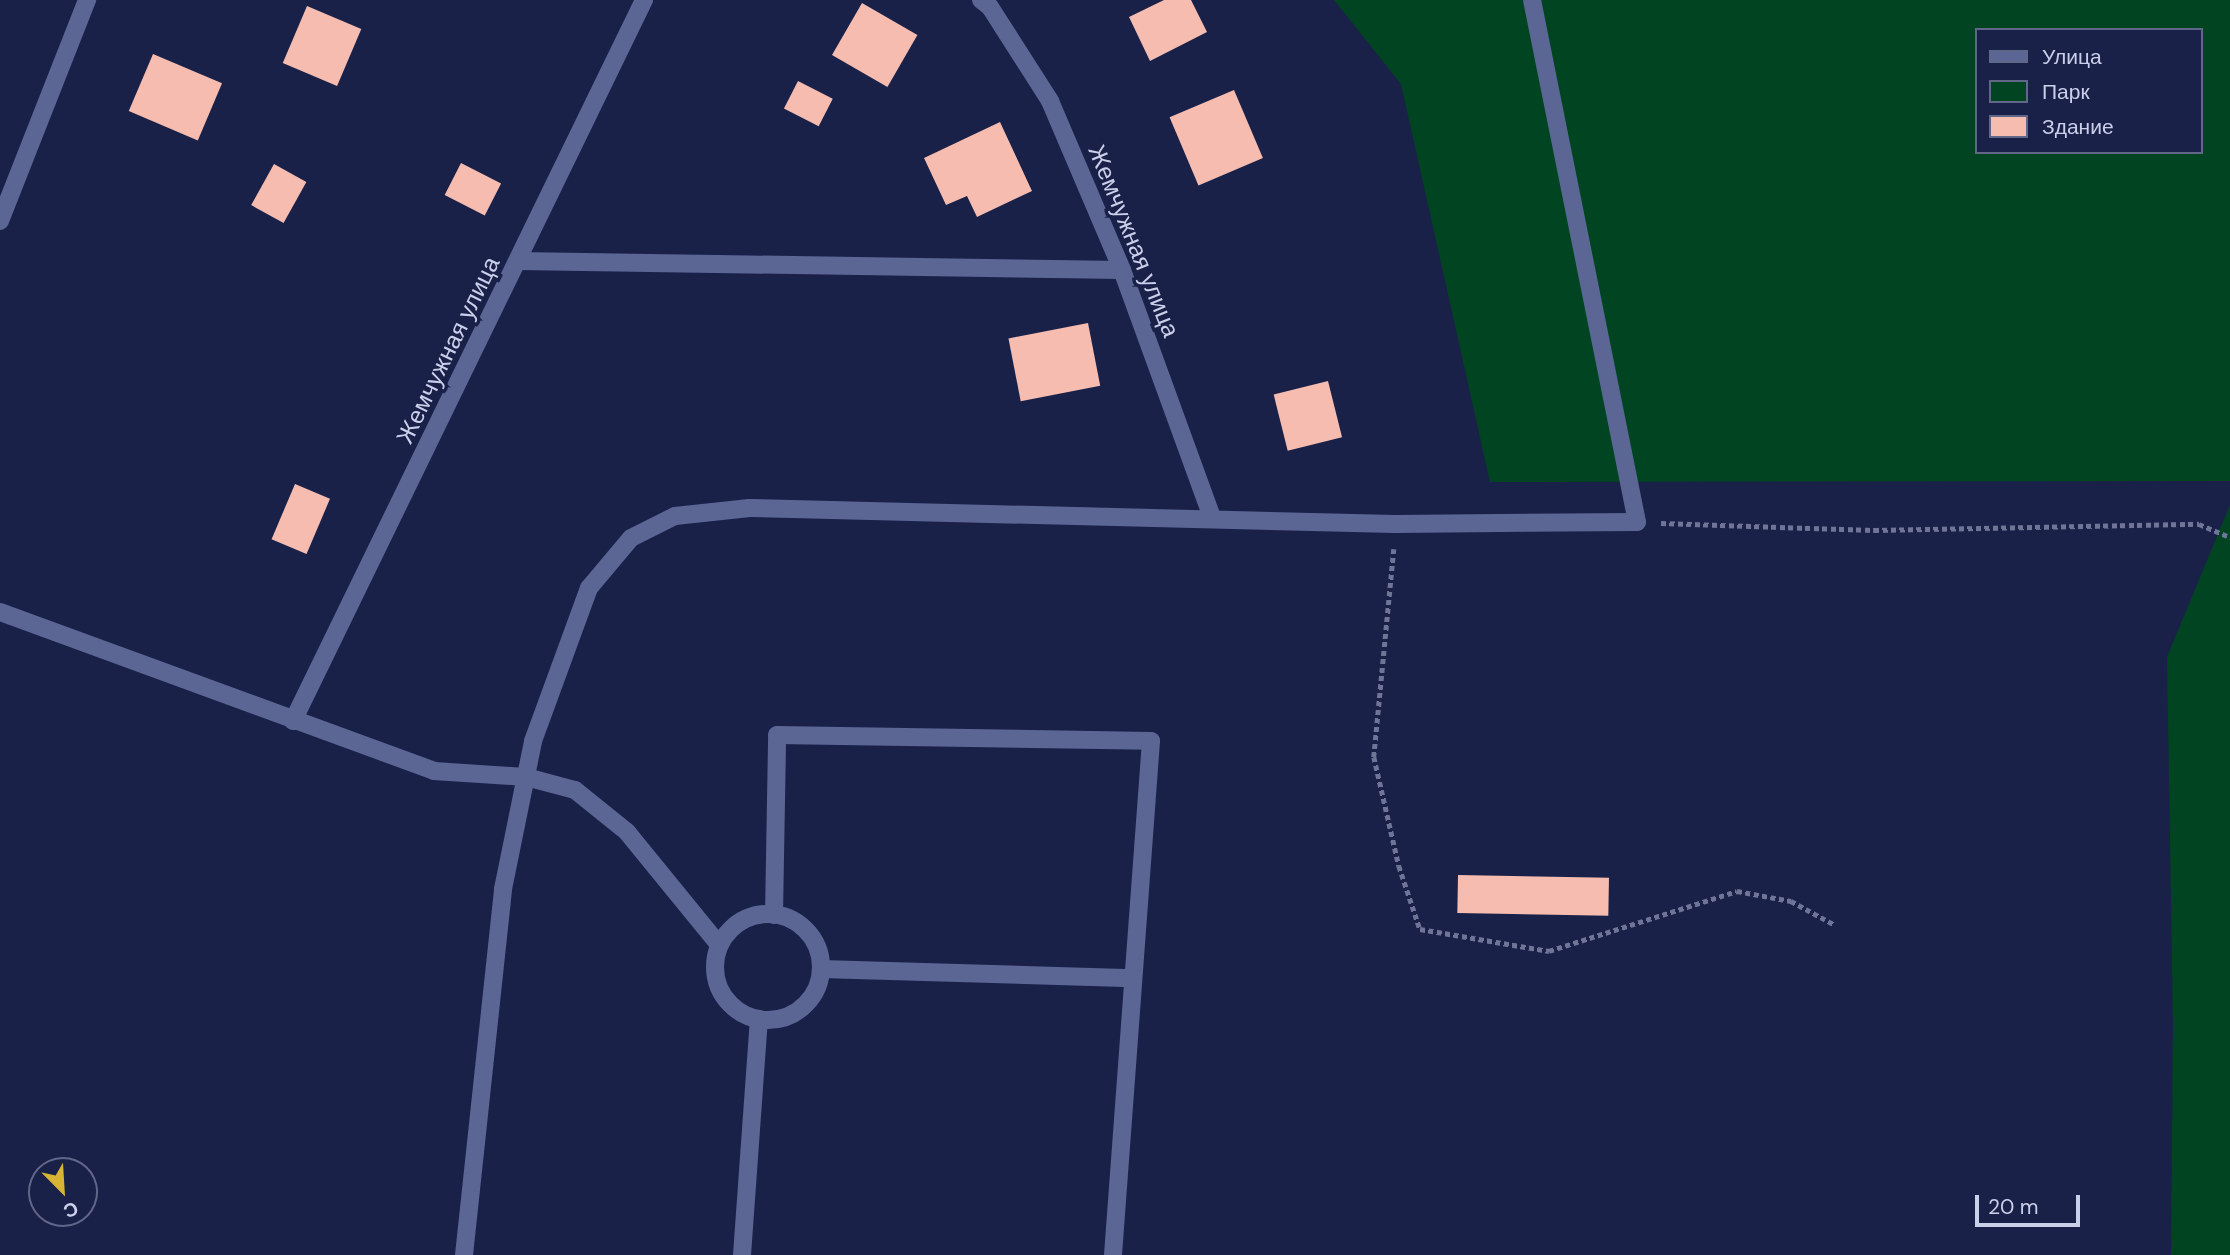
<!DOCTYPE html>
<html>
<head>
<meta charset="utf-8">
<style>
	body { margin:0 }
	#map { position:relative; width:2230px; height:1255px; overflow:hidden; background:#1a2149; font-family:"DM Sans",sans-serif }
	div>[style] { position:absolute }
	.green>* { inset:0; background:#014421 }
	.building>* { inset:0; background:#f5bcaf; transform-origin:0 0 }
	.path>* { height:4.5px; margin-top:-2.25px; transform-origin:0; background:repeating-linear-gradient(90deg,#6e7597 0 5px,transparent 0 8.5px) }
	.street>* { height:18px; margin:-9px; padding:0 9px; transform-origin:9px; border-radius:9px; background:#5b6694 }
	.street>.ring { margin:-9px; padding:0; box-sizing:content-box; background:none; border:18px solid #5b6694; border-radius:50% }
	span { translate:-50% -50%; white-space:nowrap; text-align:center; line-height:1.15; -webkit-text-stroke:7px #1a2149; paint-order:stroke }
	.street-label { font-size:24px; color:#c9d0ea }
	.legend { position:absolute; left:1975px; top:28px; width:228px; height:126px; box-sizing:border-box; background:#1a2149; border:2px solid #606789; margin:0; padding:9px 12px; list-style:none; font-size:21px; color:#c9d0ea }
	.legend li { display:flex; align-items:center; gap:14px; height:35px }
	.legend b { width:35px; border:2px solid #606789 }
	.north { position:absolute; left:28px; top:1157px; width:70px; height:70px; box-sizing:border-box; background:#1a2149; border:2px solid #606789; border-radius:50%; rotate:156deg; font-size:19px; font-weight:700; line-height:28px; text-align:center; color:#c9d0ea }
	.north::after { content:''; display:block; margin:auto; width:24px; height:32px; background:#d7b434; clip-path:polygon(50% 0,100% 100%,50% 72%,0 100%) }
	.scale { position:absolute; left:1975px; top:1195px; width:105px; height:32px; box-sizing:border-box; border:4px solid #c9d0ea; border-top:0; padding-left:9px; font-size:21px; line-height:24px; white-space:nowrap; color:#c9d0ea; -webkit-text-stroke:5px #1a2149; paint-order:stroke }
</style>
</head>
<body>
<div id="map">
	<div class="green">
		<i style="clip-path:polygon(evenodd,1334px 0,2230px 0,2230px 481px,1490px 482px,1401px 84px,1334px 0,1976px 30px,2200px 30px,2200px 152px,1976px 152px,1976px 30px)"></i>
		<i style="clip-path:polygon(2230px 505px,2230px 1255px,2171px 1255px,2173px 1024px,2167px 657px)"></i>
	</div>
	<div class="building">
		<i style="clip-path:polygon(1164px 0,1191px 0,1207px 32px,1150px 61px,1129px 17px)"></i>
		<i style="left:862px;top:3px;width:64px;height:60px;rotate:30deg"></i>
		<i style="left:307px;top:6px;width:59px;height:62px;rotate:23deg"></i>
		<i style="left:153px;top:54px;width:75px;height:62px;rotate:23deg"></i>
		<i style="left:798px;top:81px;width:39px;height:31px;rotate:27deg"></i>
		<i style="left:1234px;top:90px;width:74px;height:70px;rotate:67deg"></i>
		<i style="clip-path:polygon(1000px 122px,1032px 191px,977px 217px,967px 196px,946px 205px,924px 158px)"></i>
		<i style="left:461px;top:163px;width:45px;height:36px;rotate:27deg"></i>
		<i style="left:274px;top:164px;width:37px;height:47px;rotate:29deg"></i>
		<i style="left:1088px;top:323px;width:64px;height:81px;rotate:79deg"></i>
		<i style="left:1328px;top:381px;width:58px;height:56px;rotate:76deg"></i>
		<i style="left:295px;top:484px;width:38px;height:60px;rotate:23deg"></i>
		<i style="left:1458px;top:875px;width:151px;height:38px;rotate:1deg"></i>
	</div>
	<div class="path">
		<i style="left:1661px;top:523px;width:213px;rotate:1.9deg"></i>
		<i style="left:1874px;top:530px;width:325px;rotate:-1.1deg"></i>
		<i style="left:2199px;top:524px;width:34px;rotate:23deg"></i>
		<i style="left:1394px;top:549px;width:209px;rotate:95.5deg"></i>
		<i style="left:1374px;top:757px;width:112px;rotate:77.1deg"></i>
		<i style="left:1399px;top:866px;width:66px;rotate:71.6deg"></i>
		<i style="left:1420px;top:929px;width:131px;rotate:9.7deg"></i>
		<i style="left:1549px;top:951px;width:197px;rotate:-17.7deg"></i>
		<i style="left:1737px;top:891px;width:55px;rotate:10.5deg"></i>
		<i style="left:1791px;top:901px;width:50px;rotate:28.6deg"></i>
	</div>
	<div class="street">
		<i style="left:981px;top:0;width:11px;rotate:38deg"></i>
		<i style="left:990px;top:7px;width:112px;rotate:57.4deg"></i>
		<i style="left:1050px;top:101px;width:184px;rotate:66.9deg"></i>
		<i style="left:1122px;top:270px;width:263px;rotate:70deg"></i>
		<i style="left:0;top:221px;width:238px;rotate:-68.5deg"></i>
		<i style="left:518px;top:261px;width:604px;rotate:0.85deg"></i>
		<i style="left:0;top:612px;width:462px;rotate:20.1deg"></i>
		<i style="left:434px;top:771px;width:92px;rotate:3.7deg"></i>
		<i style="left:526px;top:777px;width:51px;rotate:14.9deg"></i>
		<i style="left:575px;top:790px;width:67px;rotate:38.9deg"></i>
		<i style="left:627px;top:832px;width:146px;rotate:50.8deg"></i>
		<i style="left:293px;top:721px;width:802px;rotate:-64.04deg"></i>
		<i class="ring" style="left:715px;top:914px;width:88px;height:88px"></i>
		<i style="left:774px;top:915px;width:180px;rotate:-89deg"></i>
		<i style="left:777px;top:735px;width:374px;rotate:0.9deg"></i>
		<i style="left:1151px;top:741px;width:515px;rotate:94.23deg"></i>
		<i style="left:821px;top:969px;width:312px;rotate:1.7deg"></i>
		<i style="left:464px;top:1255px;width:368px;rotate:-83.9deg"></i>
		<i style="left:503px;top:889px;width:151px;rotate:-78.5deg"></i>
		<i style="left:533px;top:741px;width:163px;rotate:-69.9deg"></i>
		<i style="left:589px;top:588px;width:65px;rotate:-50deg"></i>
		<i style="left:631px;top:538px;width:49px;rotate:-26.6deg"></i>
		<i style="left:675px;top:516px;width:75px;rotate:-6.1deg"></i>
		<i style="left:750px;top:508px;width:645px;rotate:1.42deg"></i>
		<i style="left:1395px;top:524px;width:242px;rotate:-0.5deg"></i>
		<i style="left:1637px;top:522px;width:532px;rotate:-101.37deg"></i>
		<i style="left:742px;top:1255px;width:236px;rotate:-85.9deg"></i>
	</div>
	<div class="street-label">
		<span style="left:1134px;top:241px;rotate:68deg">Жемчужная улица</span>
		<span style="left:448px;top:350px;rotate:-64deg">Жемчужная улица</span>
	</div>
	<ul class="legend">
	<li><b style="height:9px;background:#5b6694"></b>Улица</li>
	<li><b style="height:19px;background:#014421"></b>Парк</li>
	<li><b style="height:19px;background:#f5bcaf"></b>Здание</li>
	</ul>
	<div class="north">С</div>
	<div class="scale">20 m</div>
</div>
</body>
</html>
